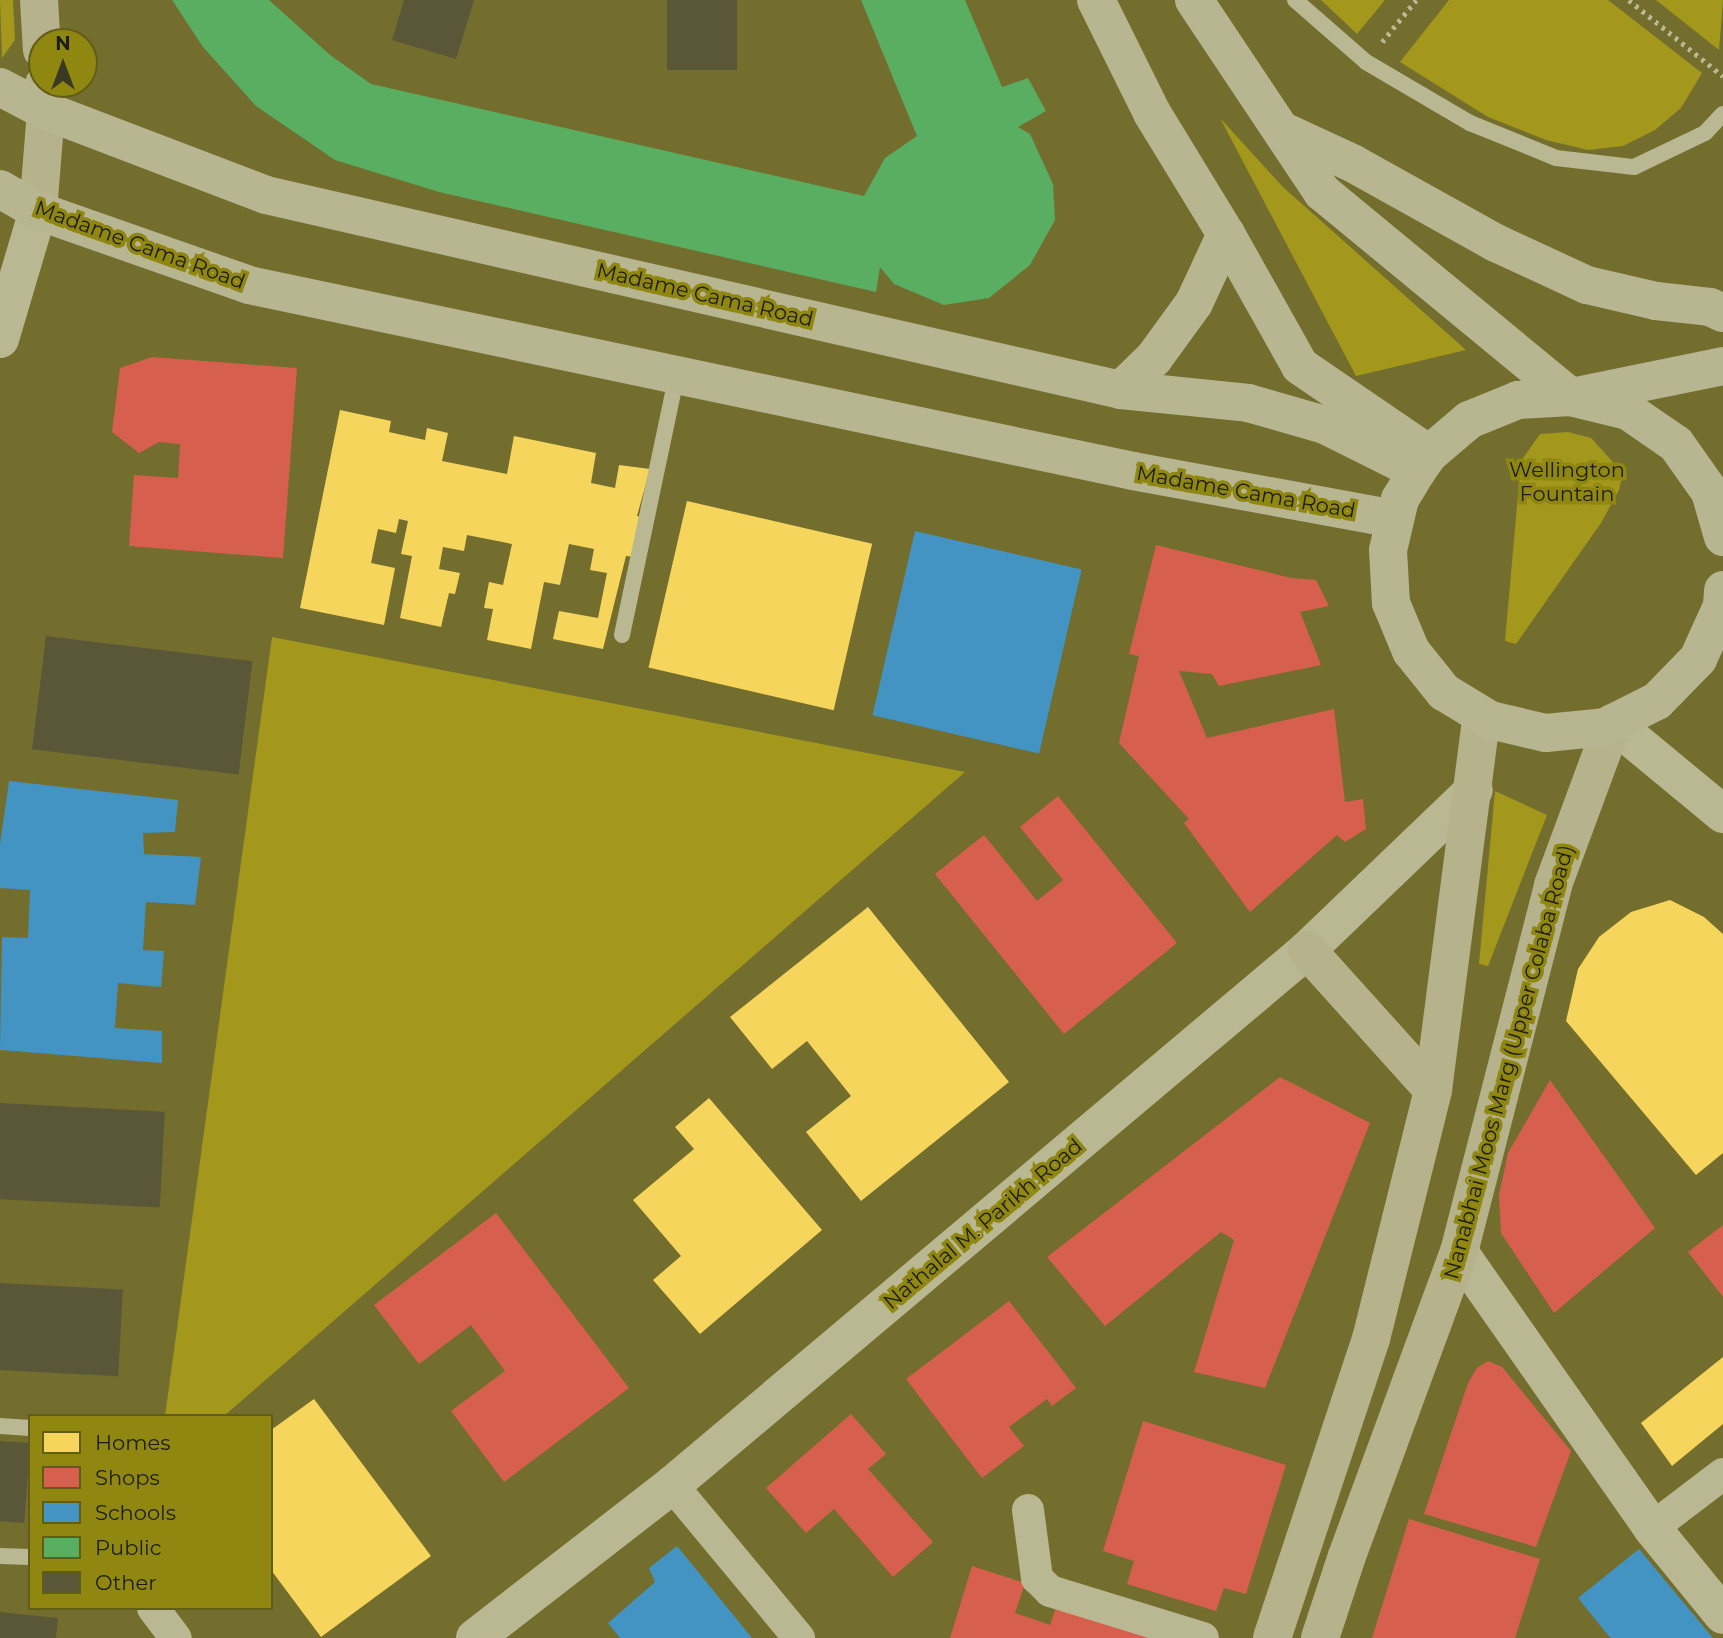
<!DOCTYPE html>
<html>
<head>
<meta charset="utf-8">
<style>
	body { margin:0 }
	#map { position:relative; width:1723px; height:1638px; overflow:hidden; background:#736e2e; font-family:Montserrat,sans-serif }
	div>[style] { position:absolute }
	.green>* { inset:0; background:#a3981c }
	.homes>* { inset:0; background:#f6d55c; transform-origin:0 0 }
	.shops>* { inset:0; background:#d6604d }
	.schools>* { inset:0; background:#4393c3; transform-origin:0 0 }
	.public>* { inset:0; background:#5aae61 }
	.building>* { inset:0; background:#5a5739; transform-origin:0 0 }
	.path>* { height:4.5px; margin-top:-2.25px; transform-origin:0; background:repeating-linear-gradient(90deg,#bab892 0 3.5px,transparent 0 8.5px) }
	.service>* { height:16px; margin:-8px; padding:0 8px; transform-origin:8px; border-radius:8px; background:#bab892 }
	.minor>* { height:32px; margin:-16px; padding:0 16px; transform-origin:16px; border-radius:16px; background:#bab892 }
	.tertiary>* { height:38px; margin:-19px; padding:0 19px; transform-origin:19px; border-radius:19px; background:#bab892 }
	.secondary>* { height:38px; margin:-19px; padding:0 19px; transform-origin:19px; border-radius:19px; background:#b5b28c }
	.primary>* { height:38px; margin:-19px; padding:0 19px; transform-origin:19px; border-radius:19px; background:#b8b591 }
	span { translate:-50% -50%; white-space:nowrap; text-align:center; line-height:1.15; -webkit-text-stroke:7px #908711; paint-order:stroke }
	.street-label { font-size:21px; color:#1d1d1d }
	.park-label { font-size:21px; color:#1d1d1a }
	.legend { position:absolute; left:28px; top:1414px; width:245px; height:196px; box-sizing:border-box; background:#908711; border:2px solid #625d16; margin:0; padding:9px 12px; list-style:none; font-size:21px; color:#1d1d1d }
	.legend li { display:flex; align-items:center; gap:14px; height:35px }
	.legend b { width:35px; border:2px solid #625d16 }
	.north { position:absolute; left:28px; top:28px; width:70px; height:70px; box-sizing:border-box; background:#908711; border:2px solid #625d16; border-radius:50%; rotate:0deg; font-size:19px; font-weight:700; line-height:28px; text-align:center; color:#1d1d1d }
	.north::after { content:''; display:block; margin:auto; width:24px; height:32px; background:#3b3923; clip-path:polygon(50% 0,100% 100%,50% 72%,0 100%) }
</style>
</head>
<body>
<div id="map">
	<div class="green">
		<i style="clip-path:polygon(0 0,13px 0,15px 40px,2px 58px)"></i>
		<i style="clip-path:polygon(1321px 0,1385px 0,1357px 34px)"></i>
		<i style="clip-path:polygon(1449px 0,1608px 0,1702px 73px,1681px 108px,1655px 130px,1623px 146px,1588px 150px,1546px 140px,1488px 117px,1400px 62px)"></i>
		<i style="clip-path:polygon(1656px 0,1723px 0,1719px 50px)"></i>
		<i style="clip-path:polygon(1220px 118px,1283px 187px,1466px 350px,1356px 376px)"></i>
		<i style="clip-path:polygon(1568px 432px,1591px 438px,1623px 473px,1619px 490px,1601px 523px,1516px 644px,1505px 641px,1521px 461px,1540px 434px)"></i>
		<i style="clip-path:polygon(272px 637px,965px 772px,224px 1416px,165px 1416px)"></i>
		<i style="clip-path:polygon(1495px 791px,1547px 815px,1488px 966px,1479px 964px)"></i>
	</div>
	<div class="homes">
		<i style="clip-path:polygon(340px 410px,391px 421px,389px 432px,425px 440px,427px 428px,448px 433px,442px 461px,507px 474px,514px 436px,596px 453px,591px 483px,615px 488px,619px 465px,650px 469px,637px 516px,644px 518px,636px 557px,626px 556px,603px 649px,553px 639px,559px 611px,598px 618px,607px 573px,590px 570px,594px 549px,569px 544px,560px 585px,544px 582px,531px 649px,487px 640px,493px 609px,484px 608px,489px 582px,503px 585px,512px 544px,467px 535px,464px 551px,443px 547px,439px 569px,460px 573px,455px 594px,449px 593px,441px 627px,400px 618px,412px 556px,401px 554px,408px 521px,399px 519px,396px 533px,378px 529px,371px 563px,395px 568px,384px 625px,300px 608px)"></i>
		<i style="left:687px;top:501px;width:190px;height:171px;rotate:13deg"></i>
		<i style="clip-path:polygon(1670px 900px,1704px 917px,1723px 934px,1723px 1153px,1696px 1175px,1566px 1021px,1578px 969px,1599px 937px,1631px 912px)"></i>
		<i style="clip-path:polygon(868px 907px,1009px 1082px,861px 1201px,806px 1132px,851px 1096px,807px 1041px,772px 1069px,730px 1017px)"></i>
		<i style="clip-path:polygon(709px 1098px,822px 1230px,700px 1334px,653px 1280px,681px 1256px,633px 1200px,694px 1149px,675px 1127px)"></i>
		<i style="clip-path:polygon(1723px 1357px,1723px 1424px,1672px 1466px,1641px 1423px)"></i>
		<i style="clip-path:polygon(314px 1399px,431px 1556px,321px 1637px,271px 1570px,271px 1430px)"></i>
	</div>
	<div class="shops">
		<i style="clip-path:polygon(152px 357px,297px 368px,283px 558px,129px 546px,134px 475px,178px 478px,180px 444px,159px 442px,139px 453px,112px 432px,120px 368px)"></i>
		<i style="clip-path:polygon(1156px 545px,1291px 578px,1316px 580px,1329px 606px,1300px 612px,1321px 665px,1219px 686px,1212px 674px,1179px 671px,1207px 738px,1334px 709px,1345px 802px,1363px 799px,1366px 829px,1345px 842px,1337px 835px,1250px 912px,1184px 823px,1189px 819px,1119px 743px,1139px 656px,1129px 654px)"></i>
		<i style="clip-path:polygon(1058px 796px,1177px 943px,1064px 1034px,935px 874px,984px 835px,1037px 901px,1063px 880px,1020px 827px)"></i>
		<i style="clip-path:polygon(1280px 1077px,1370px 1123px,1265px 1388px,1194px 1372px,1234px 1240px,1221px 1232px,1105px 1326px,1047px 1257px)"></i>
		<i style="clip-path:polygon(1550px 1080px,1655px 1228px,1554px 1313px,1501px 1233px,1499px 1195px,1508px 1153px)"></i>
		<i style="clip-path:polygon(496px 1213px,629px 1388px,504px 1482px,451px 1411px,505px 1371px,471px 1325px,419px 1364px,374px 1305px)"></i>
		<i style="clip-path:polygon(1723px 1225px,1723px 1297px,1688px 1252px)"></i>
		<i style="clip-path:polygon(1009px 1301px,1076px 1388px,1052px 1406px,1047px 1399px,1009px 1427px,1024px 1446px,982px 1478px,906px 1379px)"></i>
		<i style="clip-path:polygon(1488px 1361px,1502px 1367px,1571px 1451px,1536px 1547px,1424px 1514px,1468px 1383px,1477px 1368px)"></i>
		<i style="clip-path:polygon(851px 1414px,886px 1454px,868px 1469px,933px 1542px,893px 1577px,834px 1509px,806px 1533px,766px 1488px)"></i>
		<i style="clip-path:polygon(1143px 1421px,1286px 1465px,1246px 1594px,1224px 1588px,1216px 1611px,1127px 1584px,1134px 1561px,1103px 1551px)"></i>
		<i style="clip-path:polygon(1409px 1519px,1540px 1559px,1515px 1638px,1372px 1638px)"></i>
		<i style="clip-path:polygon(972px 1566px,1025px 1583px,1015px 1613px,1050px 1625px,1058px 1602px,1170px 1638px,950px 1638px)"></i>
	</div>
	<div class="schools">
		<i style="left:915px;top:531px;width:171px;height:189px;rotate:13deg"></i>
		<i style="clip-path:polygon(9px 781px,178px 800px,175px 832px,143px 833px,144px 854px,201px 857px,195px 905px,146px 902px,143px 950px,164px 951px,161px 987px,118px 983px,115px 1028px,162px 1031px,162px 1063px,0 1050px,2px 937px,28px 938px,30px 890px,0 888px,0 844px)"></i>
		<i style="clip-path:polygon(677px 1546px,752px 1638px,620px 1638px,608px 1623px,655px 1582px,649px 1568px)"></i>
		<i style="clip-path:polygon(1639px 1549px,1713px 1638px,1611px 1638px,1608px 1635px,1578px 1598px)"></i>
	</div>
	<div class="public">
		<i style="clip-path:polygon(172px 0,269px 0,330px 55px,371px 84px,864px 196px,885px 158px,917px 136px,861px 0,965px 0,1002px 87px,1028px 78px,1046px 111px,1018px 127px,1030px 134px,1053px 184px,1055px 220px,1030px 265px,989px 298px,944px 305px,894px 284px,880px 267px,876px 292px,439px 192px,335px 160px,256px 106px,203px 47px)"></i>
	</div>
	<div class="building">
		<i style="clip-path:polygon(404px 0,474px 0,456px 59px,392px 40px)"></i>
		<i style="left:667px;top:0;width:70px;height:70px"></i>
		<i style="left:46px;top:636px;width:208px;height:114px;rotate:7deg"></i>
		<i style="left:0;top:1103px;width:165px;height:96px;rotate:3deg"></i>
		<i style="left:0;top:1283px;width:123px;height:87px;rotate:3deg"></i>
		<i style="left:0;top:1441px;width:30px;height:80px;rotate:4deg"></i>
		<i style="clip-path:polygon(0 1612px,58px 1618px,56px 1638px,0 1638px)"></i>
	</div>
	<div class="path">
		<i style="left:1629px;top:0;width:121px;rotate:39deg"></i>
		<i style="left:1382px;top:42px;width:54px;rotate:-51deg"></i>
	</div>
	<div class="service">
		<i style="left:1295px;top:0;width:94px;rotate:41.1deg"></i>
		<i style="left:1366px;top:62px;width:121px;rotate:30.4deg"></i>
		<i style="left:1470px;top:123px;width:93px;rotate:22.1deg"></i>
		<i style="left:1556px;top:158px;width:79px;rotate:6.6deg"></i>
		<i style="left:1634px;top:167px;width:79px;rotate:-25.6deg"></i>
		<i style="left:1705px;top:133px;width:26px;rotate:-47deg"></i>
		<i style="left:622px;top:635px;width:266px;rotate:-78.1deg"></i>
		<i style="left:0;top:1426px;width:30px;rotate:4deg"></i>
		<i style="left:0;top:1556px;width:30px;rotate:2deg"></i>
	</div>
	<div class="minor">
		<i style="left:672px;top:1485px;width:199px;rotate:50.3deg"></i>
		<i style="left:1028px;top:1510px;width:69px;rotate:82.5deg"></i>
		<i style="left:1037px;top:1578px;width:18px;rotate:45deg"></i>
		<i style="left:1050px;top:1591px;width:160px;rotate:17.1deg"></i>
		<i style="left:1652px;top:1528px;width:89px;rotate:-37.3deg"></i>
		<i style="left:153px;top:1608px;width:38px;rotate:53deg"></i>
	</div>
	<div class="tertiary">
		<i style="left:0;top:339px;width:134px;rotate:-73.5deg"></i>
		<i style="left:1613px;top:723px;width:143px;rotate:39.6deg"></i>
		<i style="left:1459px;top:1252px;width:337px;rotate:55deg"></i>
		<i style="left:1652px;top:1528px;width:112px;rotate:50.8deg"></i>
		<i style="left:475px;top:1638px;width:249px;rotate:-37.8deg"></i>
		<i style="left:672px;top:1485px;width:830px;rotate:-40.11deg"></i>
		<i style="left:1307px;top:950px;width:231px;rotate:-43.8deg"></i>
	</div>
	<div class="secondary">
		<i style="left:39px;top:0;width:50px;rotate:86.6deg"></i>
		<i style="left:38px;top:211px;width:100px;rotate:-85.4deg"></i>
		<i style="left:46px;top:111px;width:27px;rotate:-94deg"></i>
		<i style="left:1307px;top:950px;width:188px;rotate:48deg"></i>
		<i style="left:1272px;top:1638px;width:315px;rotate:-71.7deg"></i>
		<i style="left:1371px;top:1339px;width:257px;rotate:-76deg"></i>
		<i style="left:1433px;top:1090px;width:378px;rotate:-82.6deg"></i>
		<i style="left:1320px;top:1638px;width:86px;rotate:-71.8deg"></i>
		<i style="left:1347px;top:1556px;width:324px;rotate:-69.8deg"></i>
		<i style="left:1459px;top:1252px;width:379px;rotate:-75.6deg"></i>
		<i style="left:1553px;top:885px;width:173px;rotate:-69.7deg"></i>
	</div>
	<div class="primary">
		<i style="left:1096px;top:0;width:126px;rotate:63.6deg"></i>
		<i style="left:1152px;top:113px;width:142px;rotate:58.6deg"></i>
		<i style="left:1226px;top:234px;width:151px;rotate:60.7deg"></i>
		<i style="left:1300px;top:366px;width:156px;rotate:34.3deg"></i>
		<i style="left:1194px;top:0;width:231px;rotate:56.3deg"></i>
		<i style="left:1322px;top:192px;width:323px;rotate:39.5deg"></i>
		<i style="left:1571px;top:397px;width:155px;rotate:-11.5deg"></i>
		<i style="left:0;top:87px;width:52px;rotate:27.6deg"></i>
		<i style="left:46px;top:111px;width:235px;rotate:20.9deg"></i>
		<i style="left:266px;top:195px;width:877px;rotate:12.85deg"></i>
		<i style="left:1121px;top:390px;width:128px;rotate:5.8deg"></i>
		<i style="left:1248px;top:403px;width:80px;rotate:15.9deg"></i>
		<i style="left:1325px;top:425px;width:103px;rotate:26.6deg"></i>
		<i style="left:1283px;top:131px;width:78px;rotate:24.9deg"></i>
		<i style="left:1354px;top:164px;width:162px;rotate:29.1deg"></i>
		<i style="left:1496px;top:243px;width:100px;rotate:24.8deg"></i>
		<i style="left:1587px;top:285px;width:71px;rotate:13.1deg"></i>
		<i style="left:1656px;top:301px;width:54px;rotate:6.3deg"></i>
		<i style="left:1710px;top:307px;width:14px;rotate:25deg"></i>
		<i style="left:0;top:189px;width:44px;rotate:30.1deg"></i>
		<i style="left:38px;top:211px;width:224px;rotate:19.3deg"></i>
		<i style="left:249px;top:285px;width:903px;rotate:11.88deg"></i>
		<i style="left:1133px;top:471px;width:266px;rotate:10.4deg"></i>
		<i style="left:1121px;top:390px;width:46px;rotate:-44.1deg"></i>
		<i style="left:1154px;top:358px;width:68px;rotate:-54deg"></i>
		<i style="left:1194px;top:303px;width:76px;rotate:-65.1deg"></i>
		<i style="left:1723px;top:537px;width:47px;rotate:-106.1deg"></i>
		<i style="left:1710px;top:492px;width:59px;rotate:-125.3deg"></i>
		<i style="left:1676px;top:444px;width:58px;rotate:-145.5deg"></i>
		<i style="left:1628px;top:411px;width:59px;rotate:-166.2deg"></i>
		<i style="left:1571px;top:397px;width:53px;rotate:176.8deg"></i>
		<i style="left:1518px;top:400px;width:53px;rotate:157.8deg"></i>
		<i style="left:1469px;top:420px;width:52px;rotate:139.6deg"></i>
		<i style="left:1429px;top:454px;width:21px;rotate:125deg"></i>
		<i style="left:1417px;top:471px;width:33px;rotate:121deg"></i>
		<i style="left:1400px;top:499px;width:52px;rotate:103.2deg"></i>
		<i style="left:1388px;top:550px;width:53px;rotate:86.8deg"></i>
		<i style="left:1391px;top:603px;width:52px;rotate:67.4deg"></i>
		<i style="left:1411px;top:651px;width:53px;rotate:51.2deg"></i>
		<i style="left:1444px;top:692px;width:54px;rotate:31.3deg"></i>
		<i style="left:1490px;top:720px;width:57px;rotate:13.1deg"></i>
		<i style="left:1546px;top:733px;width:59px;rotate:-5.8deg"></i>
		<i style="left:1605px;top:727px;width:58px;rotate:-26.6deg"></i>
		<i style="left:1657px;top:701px;width:59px;rotate:-45.7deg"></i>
		<i style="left:1698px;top:659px;width:58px;rotate:-65.6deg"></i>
		<i style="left:1722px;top:606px;width:16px;rotate:-86deg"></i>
	</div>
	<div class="street-label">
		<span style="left:140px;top:245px;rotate:20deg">Madame Cama Road</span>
		<span style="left:705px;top:295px;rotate:13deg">Madame Cama Road</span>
		<span style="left:1246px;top:492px;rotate:10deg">Madame Cama Road</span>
		<span style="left:1509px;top:1062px;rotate:-75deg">Nanabhai Moos Marg (Upper Colaba Road)</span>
		<span style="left:983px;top:1224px;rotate:-40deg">Nathalal M. Parikh Road</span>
	</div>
	<div class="park-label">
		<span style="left:1567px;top:482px">Wellington<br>Fountain</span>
	</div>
	<ul class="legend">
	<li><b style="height:19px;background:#f6d55c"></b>Homes</li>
	<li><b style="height:19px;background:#d6604d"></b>Shops</li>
	<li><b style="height:19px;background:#4393c3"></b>Schools</li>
	<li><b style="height:19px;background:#5aae61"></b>Public</li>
	<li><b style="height:19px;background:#5a5739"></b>Other</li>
	</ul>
	<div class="north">N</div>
</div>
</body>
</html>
